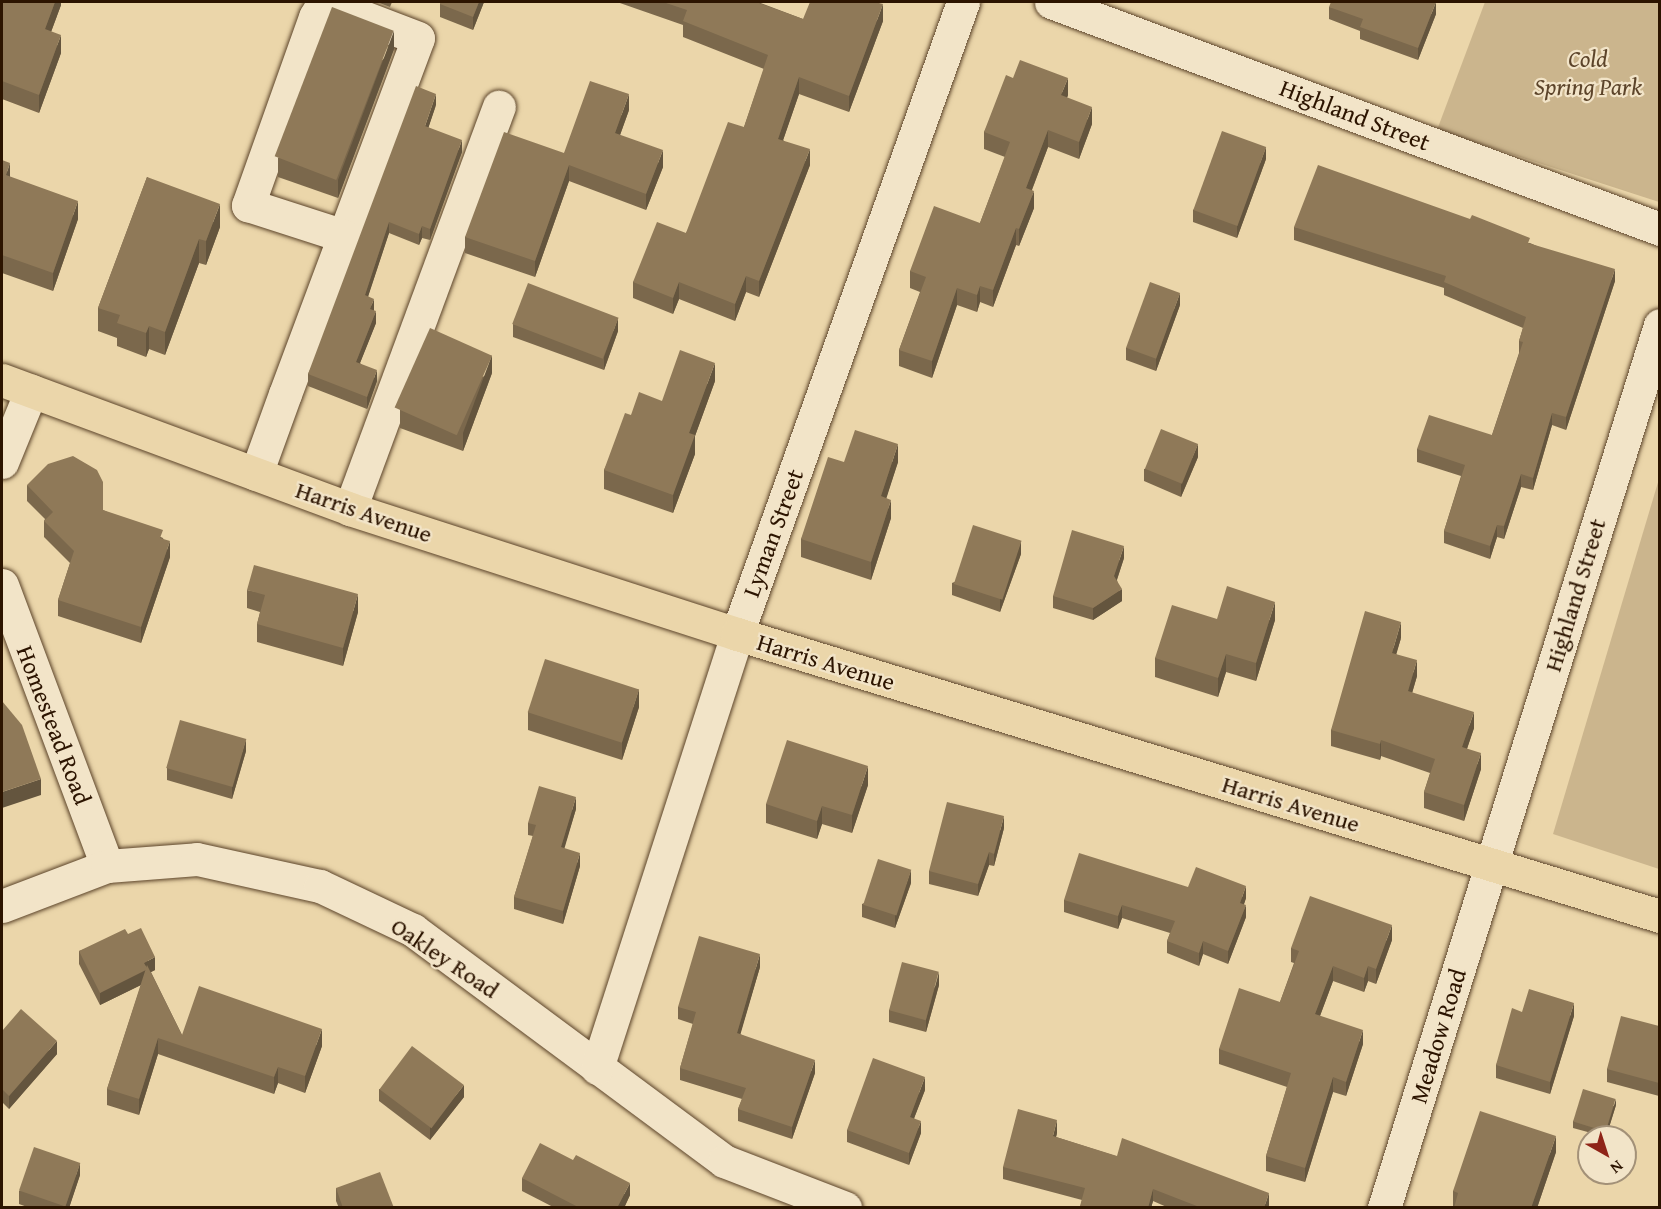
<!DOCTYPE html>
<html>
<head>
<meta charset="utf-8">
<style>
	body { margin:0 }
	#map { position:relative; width:1661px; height:1209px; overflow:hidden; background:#ebd6aa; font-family:"Gentium Book Plus",serif }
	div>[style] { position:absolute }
	.green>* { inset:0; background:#cbb58d }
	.roads { filter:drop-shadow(0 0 2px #5c442a) drop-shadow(0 0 2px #5c442a) }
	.minor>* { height:33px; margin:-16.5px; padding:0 16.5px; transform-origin:16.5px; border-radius:16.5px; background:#f2e4c8 }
	.major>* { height:33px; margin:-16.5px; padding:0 16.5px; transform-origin:16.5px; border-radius:16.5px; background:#ebd6aa }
	.wall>* { inset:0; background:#7b684c }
	.shaded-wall>* { inset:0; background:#64553e }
	.building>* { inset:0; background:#8f7958; transform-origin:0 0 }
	span { translate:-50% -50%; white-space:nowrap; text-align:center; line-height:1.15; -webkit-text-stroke:4.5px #f2e4c8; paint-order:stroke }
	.park-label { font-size:24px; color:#5c442a; font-style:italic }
	.street-label { font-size:24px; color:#2c1400 }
	.frame { position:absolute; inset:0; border:3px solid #2c1400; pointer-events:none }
	.north { position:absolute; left:1577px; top:1125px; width:60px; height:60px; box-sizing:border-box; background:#f2e4c8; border:2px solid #a39178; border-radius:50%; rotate:141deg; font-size:16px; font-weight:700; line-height:24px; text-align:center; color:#2c1400 }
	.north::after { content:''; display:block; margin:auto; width:21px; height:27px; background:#8f2418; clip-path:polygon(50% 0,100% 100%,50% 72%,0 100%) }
</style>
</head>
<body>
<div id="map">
	<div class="green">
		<i style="clip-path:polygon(1485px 2px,1659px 2px,1659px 202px,1437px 130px)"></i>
		<i style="clip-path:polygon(1659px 479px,1660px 869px,1659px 869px,1553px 834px)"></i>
	</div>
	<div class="roads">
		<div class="minor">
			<i style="left:1051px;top:2px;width:650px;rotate:20.44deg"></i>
			<i style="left:2px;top:462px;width:77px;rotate:-67.8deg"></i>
			<i style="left:256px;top:474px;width:85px;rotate:-70.1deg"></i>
			<i style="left:285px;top:394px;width:169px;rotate:-69.5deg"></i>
			<i style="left:344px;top:236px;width:211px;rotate:-69.5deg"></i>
			<i style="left:418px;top:38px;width:101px;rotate:-159deg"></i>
			<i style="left:324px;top:2px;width:17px;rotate:121deg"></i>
			<i style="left:315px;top:17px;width:200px;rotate:109.6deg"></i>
			<i style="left:248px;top:205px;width:101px;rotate:17.9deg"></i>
			<i style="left:350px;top:509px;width:429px;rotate:-69.7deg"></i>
			<i style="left:2px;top:585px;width:300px;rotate:69.5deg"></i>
			<i style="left:2px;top:906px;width:112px;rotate:-20.9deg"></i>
			<i style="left:107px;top:866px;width:90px;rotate:-4.4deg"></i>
			<i style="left:197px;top:859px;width:126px;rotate:12.4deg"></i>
			<i style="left:320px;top:886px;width:103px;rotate:25.3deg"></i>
			<i style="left:413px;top:930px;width:387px;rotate:36.6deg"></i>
			<i style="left:724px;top:1161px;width:130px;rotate:21.2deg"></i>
			<i style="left:597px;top:1068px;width:456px;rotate:-72.1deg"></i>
			<i style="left:737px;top:634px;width:671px;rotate:-70.32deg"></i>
			<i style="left:1384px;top:1208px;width:925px;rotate:-72.64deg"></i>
		</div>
		<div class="major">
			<i style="left:2px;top:380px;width:371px;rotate:20.3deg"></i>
			<i style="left:350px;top:509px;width:407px;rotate:17.9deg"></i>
			<i style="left:737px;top:634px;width:965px;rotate:16.99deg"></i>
		</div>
	</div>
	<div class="wall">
		<i style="clip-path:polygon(2px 2px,61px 2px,61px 5px,51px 32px,61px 53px,39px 113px,2px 99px)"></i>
		<i style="clip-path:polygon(377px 2px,392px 2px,390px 7px)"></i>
		<i style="clip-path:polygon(441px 2px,484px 2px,473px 30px,440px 17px,440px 4px)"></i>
		<i style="clip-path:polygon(617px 2px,758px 2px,803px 19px,883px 21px,849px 112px,799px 94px,783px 140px,810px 165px,759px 297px,746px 292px,735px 321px,679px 299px,673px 314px,633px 298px,633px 282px,686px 233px,744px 127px,764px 69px,683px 37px,683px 25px)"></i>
		<i style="clip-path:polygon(1329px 7px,1436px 14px,1418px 60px,1360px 39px,1360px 31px,1329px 19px)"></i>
		<i style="clip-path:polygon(394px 49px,338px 198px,278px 177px,278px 158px)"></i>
		<i style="clip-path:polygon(1013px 78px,1068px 95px,1067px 98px,1092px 124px,1079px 159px,1048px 147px,1032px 190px,1034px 208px,1019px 246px,1016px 245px,993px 307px,980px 302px,977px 312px,957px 305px,932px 378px,899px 366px,899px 350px,920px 292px,910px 288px,910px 271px,980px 223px,1005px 157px,984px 149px,984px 132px)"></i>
		<i style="clip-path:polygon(436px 105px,428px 128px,462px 152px,430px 240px,422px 238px,419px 245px,389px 233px,368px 296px,374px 311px,376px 323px,360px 363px,377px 381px,367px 409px,308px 386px,308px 374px)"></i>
		<i style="clip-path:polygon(629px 110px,620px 135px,663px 167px,646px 210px,569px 181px,535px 277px,465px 253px,465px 237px,564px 153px)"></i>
		<i style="clip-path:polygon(1266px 159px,1237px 238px,1193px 222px,1193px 210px)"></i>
		<i style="clip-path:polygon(2px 160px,10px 177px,78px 219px,53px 291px,2px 273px)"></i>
		<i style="clip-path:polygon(147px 177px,220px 227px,206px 265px,199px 263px,165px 355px,149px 349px,146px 357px,117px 346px,117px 338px,98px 331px,98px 308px)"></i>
		<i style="clip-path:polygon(1294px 227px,1530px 243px,1615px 281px,1566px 430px,1552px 425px,1533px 490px,1521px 487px,1504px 539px,1497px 537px,1490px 559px,1444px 543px,1444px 531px,1461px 476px,1417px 462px,1417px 449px,1492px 435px,1519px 353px,1519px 341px,1523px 328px,1444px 295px,1444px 288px,1294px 240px)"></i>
		<i style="clip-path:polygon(1180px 305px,1156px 371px,1126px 360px,1126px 348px)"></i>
		<i style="clip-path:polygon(513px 324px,618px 331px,604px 370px,513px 337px)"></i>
		<i style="clip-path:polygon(492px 373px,463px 451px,400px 428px,400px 410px)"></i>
		<i style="clip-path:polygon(715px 381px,695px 436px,695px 454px,673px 513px,604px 489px,604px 470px,631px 415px,662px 401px)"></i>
		<i style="clip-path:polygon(1198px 457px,1181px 497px,1144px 481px,1144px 469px)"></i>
		<i style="clip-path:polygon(844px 462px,898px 462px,886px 498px,891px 518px,871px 580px,801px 557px,801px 539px)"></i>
		<i style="clip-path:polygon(27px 485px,103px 510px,163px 538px,170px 557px,141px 643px,58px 616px,58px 600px,70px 563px,44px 537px,44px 521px,45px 519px,27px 501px)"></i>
		<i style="clip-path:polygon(1021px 554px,1000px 612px,952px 595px,952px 583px)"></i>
		<i style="clip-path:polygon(1124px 558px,1117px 580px,1122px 601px,1093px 620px,1053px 608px,1053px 596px)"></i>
		<i style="clip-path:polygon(247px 590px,358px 612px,343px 666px,257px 642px,257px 624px,260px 612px,247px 608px)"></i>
		<i style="clip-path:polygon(1217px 619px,1275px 620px,1256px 681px,1226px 672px,1218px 697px,1155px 677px,1155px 658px)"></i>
		<i style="clip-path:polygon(1401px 638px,1396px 654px,1417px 676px,1412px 693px,1474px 728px,1467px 749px,1481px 769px,1464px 821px,1424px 808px,1424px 792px,1430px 773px,1381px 756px,1380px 760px,1331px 746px,1331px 730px)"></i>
		<i style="clip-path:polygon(639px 707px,622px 760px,528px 730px,528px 712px)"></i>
		<i style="clip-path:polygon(246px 751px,232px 799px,167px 780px,167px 768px)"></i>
		<i style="clip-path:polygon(868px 785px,852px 833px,822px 824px,817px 839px,766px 823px,766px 804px)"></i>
		<i style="clip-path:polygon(576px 809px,564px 848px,580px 866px,563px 924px,514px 909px,514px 897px,533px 836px,528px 835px,528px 823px)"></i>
		<i style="clip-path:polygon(1004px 828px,994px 866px,989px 865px,978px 896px,929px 884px,929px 871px)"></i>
		<i style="clip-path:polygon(911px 883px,895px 928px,862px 917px,862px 904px)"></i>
		<i style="clip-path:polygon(1188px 887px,1246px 898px,1244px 904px,1246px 917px,1228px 964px,1203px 954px,1199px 966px,1167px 953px,1167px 941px,1170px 933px,1122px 918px,1118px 929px,1064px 912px,1064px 900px)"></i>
		<i style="clip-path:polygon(128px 934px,155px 970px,151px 972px,182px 1035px,322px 1046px,305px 1093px,278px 1083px,274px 1094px,158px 1054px,139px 1115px,107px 1105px,107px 1089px,141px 985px,100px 1005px,79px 964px,79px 951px)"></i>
		<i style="clip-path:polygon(1392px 940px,1376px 984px,1368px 981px,1364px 992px,1333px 981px,1320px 1016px,1363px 1044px,1346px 1096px,1333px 1092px,1305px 1182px,1266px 1171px,1266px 1156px,1287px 1087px,1219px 1064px,1219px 1049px,1280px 1002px,1294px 963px,1291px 962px,1291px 948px)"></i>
		<i style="clip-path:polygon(760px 967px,740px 1034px,815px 1073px,792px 1139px,738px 1121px,738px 1109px,742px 1099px,680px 1080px,680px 1068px,693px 1024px,678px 1019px,678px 1007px)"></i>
		<i style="clip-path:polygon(939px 985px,926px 1032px,889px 1022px,889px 1010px)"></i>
		<i style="clip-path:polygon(1522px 1012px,1574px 1016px,1550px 1094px,1496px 1078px,1496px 1065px)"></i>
		<i style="clip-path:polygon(1659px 1026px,1659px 1096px,1607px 1082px,1607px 1069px)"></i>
		<i style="clip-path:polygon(2px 1031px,57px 1054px,9px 1109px,2px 1102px)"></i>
		<i style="clip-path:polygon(379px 1089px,464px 1097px,430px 1140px,379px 1101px)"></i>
		<i style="clip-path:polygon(925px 1090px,914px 1118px,921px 1133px,909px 1165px,847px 1142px,847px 1130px)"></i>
		<i style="clip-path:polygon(1616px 1105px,1606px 1137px,1573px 1128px,1573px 1121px)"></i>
		<i style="clip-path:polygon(1057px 1133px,1056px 1137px,1269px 1205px,1268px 1208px,1169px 1208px,1153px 1201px,1151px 1208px,1080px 1208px,1082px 1200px,1003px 1179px,1003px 1167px)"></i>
		<i style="clip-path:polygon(1556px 1152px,1537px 1208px,1453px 1207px,1453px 1191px)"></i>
		<i style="clip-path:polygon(80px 1175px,69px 1208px,30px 1208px,19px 1204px,19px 1191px)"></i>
		<i style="clip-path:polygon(522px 1178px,630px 1195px,624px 1208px,555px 1208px,522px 1191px)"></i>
		<i style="clip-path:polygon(336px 1188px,394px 1208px,339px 1208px,336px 1201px)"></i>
	</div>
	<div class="shaded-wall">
		<i style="clip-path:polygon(55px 2px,61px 2px,61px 5px,45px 48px,45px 29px)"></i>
		<i style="clip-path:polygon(479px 2px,484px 2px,473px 30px,473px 17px)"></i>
		<i style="clip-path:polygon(1436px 2px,1436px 14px,1418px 60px,1418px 48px)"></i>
		<i style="clip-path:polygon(883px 4px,883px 21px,849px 112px,849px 96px)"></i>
		<i style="clip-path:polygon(394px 31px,394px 49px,338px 198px,338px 180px)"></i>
		<i style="clip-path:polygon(61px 35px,61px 53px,39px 113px,39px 95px)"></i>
		<i style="clip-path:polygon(799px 77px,799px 94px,778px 155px,778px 139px)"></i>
		<i style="clip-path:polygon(1068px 78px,1068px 95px,1061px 112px,1061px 95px)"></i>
		<i style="clip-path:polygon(436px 94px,436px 105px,425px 138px,425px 126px)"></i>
		<i style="clip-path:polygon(629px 94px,629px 110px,615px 149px,615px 133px)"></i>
		<i style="clip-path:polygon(1092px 107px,1092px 124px,1079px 159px,1079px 142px)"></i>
		<i style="clip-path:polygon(1048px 130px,1048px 147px,1026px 205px,1026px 188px)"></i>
		<i style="clip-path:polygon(462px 140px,462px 152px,430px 240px,430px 229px)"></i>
		<i style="clip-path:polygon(1266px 147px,1266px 159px,1237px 238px,1237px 226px)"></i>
		<i style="clip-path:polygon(810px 149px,810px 165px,759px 297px,759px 281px)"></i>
		<i style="clip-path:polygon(663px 150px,663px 167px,646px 210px,646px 194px)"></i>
		<i style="clip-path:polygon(10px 163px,10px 181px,6px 175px)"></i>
		<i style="clip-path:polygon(569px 165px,569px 181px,535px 277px,535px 261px)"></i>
		<i style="clip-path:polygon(1034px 191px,1034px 208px,1019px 246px,1019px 229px)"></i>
		<i style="clip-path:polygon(78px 201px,78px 219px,53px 291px,53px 273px)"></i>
		<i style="clip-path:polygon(220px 204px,220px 227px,206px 265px,206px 241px)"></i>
		<i style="clip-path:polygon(389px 222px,389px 233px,365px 306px,365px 295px)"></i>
		<i style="clip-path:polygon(422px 226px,422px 238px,419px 245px,419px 234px)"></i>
		<i style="clip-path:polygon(1016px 228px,1016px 245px,993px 307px,993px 290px)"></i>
		<i style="clip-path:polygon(199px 239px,199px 263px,165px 355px,165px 332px)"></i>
		<i style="clip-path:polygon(1615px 269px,1615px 281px,1566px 430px,1566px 417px)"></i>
		<i style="clip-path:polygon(746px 276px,746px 292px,735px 321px,735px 304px)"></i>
		<i style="clip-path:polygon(679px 282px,679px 299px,673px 314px,673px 298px)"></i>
		<i style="clip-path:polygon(980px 286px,980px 302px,977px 312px,977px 295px)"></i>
		<i style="clip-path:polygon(957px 288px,957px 305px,932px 378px,932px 361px)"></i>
		<i style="clip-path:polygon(1180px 293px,1180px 305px,1156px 371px,1156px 358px)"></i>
		<i style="clip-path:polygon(374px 299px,374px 310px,370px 320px,370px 309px)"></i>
		<i style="clip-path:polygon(376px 311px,376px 323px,356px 373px,356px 362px)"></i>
		<i style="clip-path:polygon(618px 318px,618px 331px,604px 370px,604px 357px)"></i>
		<i style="clip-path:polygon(149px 326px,149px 349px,146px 357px,146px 333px)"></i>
		<i style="clip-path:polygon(492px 355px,492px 373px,463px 451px,463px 433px)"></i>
		<i style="clip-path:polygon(715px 363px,715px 381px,695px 436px,695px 454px,673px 513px,673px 495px,689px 433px)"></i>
		<i style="clip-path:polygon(377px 370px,377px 381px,367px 409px,367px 397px)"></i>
		<i style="clip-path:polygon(1552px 413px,1552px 425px,1533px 490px,1533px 478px)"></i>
		<i style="clip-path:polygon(898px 444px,898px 462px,881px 515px,881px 496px)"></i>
		<i style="clip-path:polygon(1198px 444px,1198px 457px,1181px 497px,1181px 484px)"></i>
		<i style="clip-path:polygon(1521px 474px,1521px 487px,1504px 539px,1504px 526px)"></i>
		<i style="clip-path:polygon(891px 500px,891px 518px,871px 580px,871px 562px)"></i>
		<i style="clip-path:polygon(1497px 525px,1497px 537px,1490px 559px,1490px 546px)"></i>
		<i style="clip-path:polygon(170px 541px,170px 557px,141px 643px,141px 627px)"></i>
		<i style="clip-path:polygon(1021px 541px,1021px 554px,1000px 612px,1000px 599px)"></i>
		<i style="clip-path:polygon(1124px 546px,1124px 558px,1114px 588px,1114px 576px)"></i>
		<i style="clip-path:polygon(1122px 589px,1122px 601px,1093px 620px,1093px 608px)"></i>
		<i style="clip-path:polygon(358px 594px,358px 612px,343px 666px,343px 648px)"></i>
		<i style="clip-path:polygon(1275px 602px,1275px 620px,1256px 681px,1256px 663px)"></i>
		<i style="clip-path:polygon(1401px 622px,1401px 638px,1392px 669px,1392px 653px)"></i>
		<i style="clip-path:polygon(1226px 654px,1226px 672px,1218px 697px,1218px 678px)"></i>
		<i style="clip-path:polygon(1417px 660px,1417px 676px,1408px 707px,1408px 691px)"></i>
		<i style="clip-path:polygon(639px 689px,639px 707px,622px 760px,622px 742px)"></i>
		<i style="clip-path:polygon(1474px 712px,1474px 728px,1462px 763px,1462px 747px)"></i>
		<i style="clip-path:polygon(246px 739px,246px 751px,232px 799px,232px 786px)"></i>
		<i style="clip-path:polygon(1381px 740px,1381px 756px,1380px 760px,1380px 744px)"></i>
		<i style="clip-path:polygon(1481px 753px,1481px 769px,1464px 821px,1464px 805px)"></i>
		<i style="clip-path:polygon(868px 766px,868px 785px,852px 833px,852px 815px)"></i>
		<i style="clip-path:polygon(41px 779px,41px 795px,2px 808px,2px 792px)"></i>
		<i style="clip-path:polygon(576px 797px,576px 809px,561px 860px,561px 847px)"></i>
		<i style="clip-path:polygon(822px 806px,822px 824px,817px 839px,817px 821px)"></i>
		<i style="clip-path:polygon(1004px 816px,1004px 828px,994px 866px,994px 854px)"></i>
		<i style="clip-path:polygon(989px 852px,989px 865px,978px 896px,978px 884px)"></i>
		<i style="clip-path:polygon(580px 853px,580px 866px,563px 924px,563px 911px)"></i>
		<i style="clip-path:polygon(911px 870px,911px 883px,895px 928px,895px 916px)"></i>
		<i style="clip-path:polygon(1246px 886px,1246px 898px,1240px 916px,1240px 903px)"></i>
		<i style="clip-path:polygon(1122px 905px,1122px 918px,1118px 929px,1118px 916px)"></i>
		<i style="clip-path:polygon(1246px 905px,1246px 917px,1228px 964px,1228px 951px)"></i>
		<i style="clip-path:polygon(1392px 925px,1392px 940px,1376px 984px,1376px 969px)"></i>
		<i style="clip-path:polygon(1203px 941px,1203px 954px,1199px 966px,1199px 953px)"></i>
		<i style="clip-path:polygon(760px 954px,760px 967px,737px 1046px,737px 1033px)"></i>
		<i style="clip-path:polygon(155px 957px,155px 970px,147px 974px,147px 982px,100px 1005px,100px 993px,144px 963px)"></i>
		<i style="clip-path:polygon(1333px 966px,1333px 981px,1315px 1029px,1315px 1014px)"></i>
		<i style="clip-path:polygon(1368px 966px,1368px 981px,1364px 992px,1364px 978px)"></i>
		<i style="clip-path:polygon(939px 972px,939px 985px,926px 1032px,926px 1020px)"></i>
		<i style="clip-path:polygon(1574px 1003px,1574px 1016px,1550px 1094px,1550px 1082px)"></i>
		<i style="clip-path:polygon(322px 1029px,322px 1046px,305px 1093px,305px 1076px)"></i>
		<i style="clip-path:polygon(1363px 1030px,1363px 1044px,1346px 1096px,1346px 1082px)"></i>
		<i style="clip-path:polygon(158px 1038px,158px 1054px,139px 1115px,139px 1099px)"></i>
		<i style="clip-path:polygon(57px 1041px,57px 1054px,9px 1109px,9px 1096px)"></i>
		<i style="clip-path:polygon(815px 1060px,815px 1073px,792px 1139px,792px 1127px)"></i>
		<i style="clip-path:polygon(278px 1067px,278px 1083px,274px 1094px,274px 1077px)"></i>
		<i style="clip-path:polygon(925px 1077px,925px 1090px,910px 1129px,910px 1117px)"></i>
		<i style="clip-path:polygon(1333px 1077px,1333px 1092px,1305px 1182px,1305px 1168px)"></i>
		<i style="clip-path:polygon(464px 1085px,464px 1097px,430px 1140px,430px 1128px)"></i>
		<i style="clip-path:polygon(1616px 1099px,1616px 1105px,1606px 1137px,1606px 1131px)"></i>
		<i style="clip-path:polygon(1057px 1120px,1057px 1133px,1053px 1149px,1053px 1136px)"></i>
		<i style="clip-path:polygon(921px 1121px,921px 1133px,909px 1165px,909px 1153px)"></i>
		<i style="clip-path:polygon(1556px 1136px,1556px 1152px,1537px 1208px,1531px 1208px)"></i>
		<i style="clip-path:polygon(80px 1163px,80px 1175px,69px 1208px,65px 1208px)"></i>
		<i style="clip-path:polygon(630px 1183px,630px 1195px,624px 1208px,617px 1208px)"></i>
		<i style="clip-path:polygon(1153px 1189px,1153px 1201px,1151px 1208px,1148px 1208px)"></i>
		<i style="clip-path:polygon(1269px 1193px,1269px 1205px,1268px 1208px,1264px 1208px)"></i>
	</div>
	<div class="building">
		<i style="clip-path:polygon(2px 2px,55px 2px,45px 29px,61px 35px,39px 95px,2px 81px)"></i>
		<i style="clip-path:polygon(441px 2px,479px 2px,473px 17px,440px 4px)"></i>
		<i style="clip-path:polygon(663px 2px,756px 2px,803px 19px,810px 2px,875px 2px,883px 4px,849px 96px,799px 77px,778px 139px,810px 149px,759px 281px,746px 276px,735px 304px,679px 282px,673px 298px,633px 282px,657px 222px,686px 233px,728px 122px,744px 127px,768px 55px,683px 21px,687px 10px)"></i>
		<i style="clip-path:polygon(1331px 2px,1436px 2px,1418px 48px,1360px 27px,1363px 19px,1329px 7px)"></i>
		<i style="left:332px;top:7px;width:66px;height:160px;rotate:21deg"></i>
		<i style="clip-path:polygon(1020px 60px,1068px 78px,1061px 95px,1092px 107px,1079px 142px,1048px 130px,1026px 188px,1034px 191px,1019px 229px,1016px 228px,993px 290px,980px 286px,977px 295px,957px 288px,932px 361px,899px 350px,926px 277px,910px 271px,934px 206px,980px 223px,1010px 142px,984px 132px,1006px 75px,1013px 78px)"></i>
		<i style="clip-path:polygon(590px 81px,629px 94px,615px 133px,663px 150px,646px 194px,569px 165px,535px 261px,465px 237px,504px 132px,564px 153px)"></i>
		<i style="clip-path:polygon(416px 86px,436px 94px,425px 126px,462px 140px,430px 229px,422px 226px,419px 234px,389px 222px,365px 295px,374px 299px,370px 309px,376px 311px,356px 362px,377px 370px,367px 397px,308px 374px)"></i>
		<i style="left:1222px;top:131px;width:47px;height:84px;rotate:20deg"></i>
		<i style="clip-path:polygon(2px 160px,10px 163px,6px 175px,78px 201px,53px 273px,2px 255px)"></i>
		<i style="clip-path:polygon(1318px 165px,1470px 219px,1472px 215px,1530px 238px,1528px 243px,1615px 269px,1566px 417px,1552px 413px,1533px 478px,1521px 474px,1504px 526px,1497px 525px,1490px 546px,1444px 531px,1465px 465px,1417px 449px,1429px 415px,1492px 435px,1523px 342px,1519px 341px,1526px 317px,1444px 282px,1446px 276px,1294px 227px)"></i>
		<i style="clip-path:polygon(147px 177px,220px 204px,206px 241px,199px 239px,165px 332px,149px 326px,146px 333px,117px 323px,120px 315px,98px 308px)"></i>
		<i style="left:1150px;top:282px;width:32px;height:70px;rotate:20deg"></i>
		<i style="left:528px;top:283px;width:97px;height:44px;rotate:21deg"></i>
		<i style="left:430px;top:328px;width:68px;height:87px;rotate:24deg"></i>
		<i style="clip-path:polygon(680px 350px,715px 363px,689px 433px,695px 435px,673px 495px,604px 470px,625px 413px,631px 415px,639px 392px,662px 401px)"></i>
		<i style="left:1161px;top:429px;width:40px;height:43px;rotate:22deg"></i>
		<i style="clip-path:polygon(855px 430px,898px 444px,881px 496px,891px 500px,871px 562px,801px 539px,828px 457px,844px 462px)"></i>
		<i style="clip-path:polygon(73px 456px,97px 470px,103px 482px,103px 510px,163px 530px,160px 538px,170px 541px,141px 627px,58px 600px,74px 551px,44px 521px,53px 512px,27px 485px,48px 464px)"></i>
		<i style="left:973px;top:525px;width:51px;height:62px;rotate:18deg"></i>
		<i style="clip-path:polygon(1072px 530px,1124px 546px,1114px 576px,1122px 589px,1093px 608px,1053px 596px)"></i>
		<i style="clip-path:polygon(254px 565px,358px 594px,343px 648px,257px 624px,265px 595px,247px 590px)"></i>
		<i style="clip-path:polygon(1227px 586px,1275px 602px,1256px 663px,1226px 654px,1218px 678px,1155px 658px,1172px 605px,1217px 619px)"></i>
		<i style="clip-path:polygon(1365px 611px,1401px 622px,1392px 653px,1417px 660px,1408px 691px,1474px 712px,1462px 747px,1481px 753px,1464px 805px,1424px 792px,1435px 759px,1381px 740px,1380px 744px,1331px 730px)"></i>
		<i style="left:545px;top:659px;width:99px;height:56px;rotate:18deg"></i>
		<i style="clip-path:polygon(2px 701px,22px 725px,41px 779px,2px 792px)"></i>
		<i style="left:180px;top:720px;width:69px;height:50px;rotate:16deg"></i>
		<i style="clip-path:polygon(787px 740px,868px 766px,852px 815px,822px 806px,817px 821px,766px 804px)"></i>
		<i style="clip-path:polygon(539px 786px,576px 797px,561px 847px,580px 853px,563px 911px,514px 897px,536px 825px,528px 823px)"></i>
		<i style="clip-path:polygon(947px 802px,1004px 816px,994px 854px,989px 852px,978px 884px,929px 871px)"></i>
		<i style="clip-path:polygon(1079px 853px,1188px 887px,1196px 867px,1246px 886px,1240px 903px,1246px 905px,1228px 951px,1203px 941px,1199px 953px,1167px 941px,1175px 921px,1122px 905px,1118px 916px,1064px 900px)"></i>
		<i style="left:878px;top:859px;width:35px;height:48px;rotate:18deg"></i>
		<i style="clip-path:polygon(1310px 896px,1392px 925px,1376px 969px,1368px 966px,1364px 978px,1333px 966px,1315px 1014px,1363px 1030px,1346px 1082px,1333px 1077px,1305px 1168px,1266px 1156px,1291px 1073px,1219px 1049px,1239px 988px,1280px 1002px,1299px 951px,1291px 948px)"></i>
		<i style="clip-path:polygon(141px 928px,155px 957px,144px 963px,147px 968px,146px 970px,100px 993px,79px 951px,125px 929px,128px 934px)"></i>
		<i style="clip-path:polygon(699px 936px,760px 954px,737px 1033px,815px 1060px,792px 1127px,738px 1109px,746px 1088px,680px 1068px,696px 1012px,678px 1007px)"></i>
		<i style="left:902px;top:962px;width:38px;height:50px;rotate:15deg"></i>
		<i style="clip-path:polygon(147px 965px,182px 1035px,199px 986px,322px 1029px,305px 1076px,278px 1067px,274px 1077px,158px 1038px,139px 1099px,107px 1089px)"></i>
		<i style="clip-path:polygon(1529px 989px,1574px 1003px,1550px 1082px,1496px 1065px,1512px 1008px,1522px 1012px)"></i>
		<i style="clip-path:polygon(21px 1009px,57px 1041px,9px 1096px,2px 1089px,2px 1031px)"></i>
		<i style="clip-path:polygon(1621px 1016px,1659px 1026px,1659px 1083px,1607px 1069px)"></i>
		<i style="left:412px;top:1046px;width:65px;height:54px;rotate:37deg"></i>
		<i style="clip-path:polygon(873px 1058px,925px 1077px,910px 1117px,921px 1121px,909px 1153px,847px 1130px)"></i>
		<i style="left:1583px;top:1089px;width:34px;height:34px;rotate:17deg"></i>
		<i style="clip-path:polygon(1018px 1109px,1057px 1120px,1053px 1136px,1117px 1156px,1122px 1138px,1269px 1193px,1264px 1208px,1202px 1208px,1153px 1189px,1148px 1208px,1084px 1208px,1080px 1206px,1085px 1188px,1003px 1167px)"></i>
		<i style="clip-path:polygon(1480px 1111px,1556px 1136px,1531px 1208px,1454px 1208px,1458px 1193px,1453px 1191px)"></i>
		<i style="clip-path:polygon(540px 1143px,573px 1160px,576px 1155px,630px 1183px,617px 1208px,580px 1208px,522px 1178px)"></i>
		<i style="left:34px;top:1147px;width:49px;height:46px;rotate:19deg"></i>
		<i style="clip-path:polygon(380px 1172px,394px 1208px,343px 1208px,336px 1188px)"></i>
	</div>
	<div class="park-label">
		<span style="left:1588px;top:73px">Cold<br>Spring Park</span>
	</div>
	<div class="street-label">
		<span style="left:1355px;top:115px;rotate:21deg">Highland Street</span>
		<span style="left:364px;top:512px;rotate:19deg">Harris Avenue</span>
		<span style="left:773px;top:533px;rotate:-70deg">Lyman Street</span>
		<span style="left:1575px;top:595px;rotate:-73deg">Highland Street</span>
		<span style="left:826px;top:662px;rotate:17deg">Harris Avenue</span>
		<span style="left:54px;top:725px;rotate:69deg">Homestead Road</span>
		<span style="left:1291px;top:804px;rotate:17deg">Harris Avenue</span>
		<span style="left:445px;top:958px;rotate:34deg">Oakley Road</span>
		<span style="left:1438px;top:1036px;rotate:-73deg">Meadow Road</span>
	</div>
	<div class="frame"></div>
	<div class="north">N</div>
</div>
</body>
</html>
